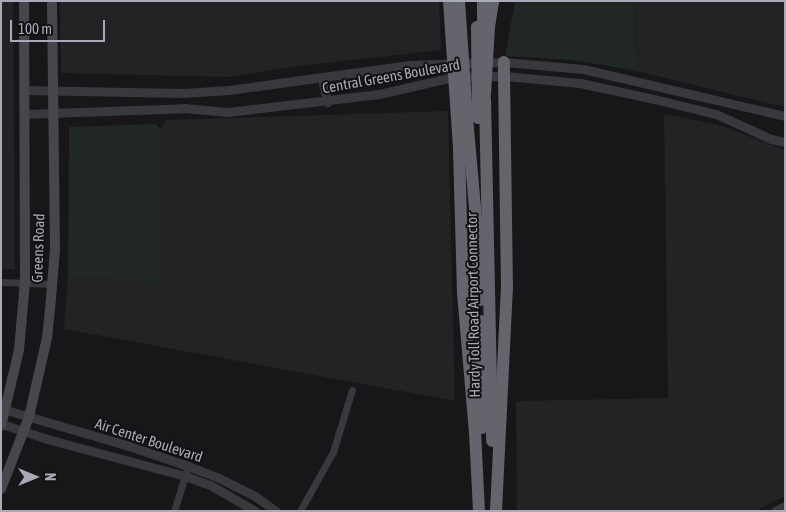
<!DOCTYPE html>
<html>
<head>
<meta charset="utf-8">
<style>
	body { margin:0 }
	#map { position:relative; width:786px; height:512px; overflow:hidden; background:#171618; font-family:"Asap Condensed",sans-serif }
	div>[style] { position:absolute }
	.built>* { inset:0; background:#232225 }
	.green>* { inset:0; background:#212823 }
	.minor>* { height:7px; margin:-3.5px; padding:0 3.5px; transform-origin:3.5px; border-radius:3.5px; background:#38383d }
	.tertiary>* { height:9px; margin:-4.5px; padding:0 4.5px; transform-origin:4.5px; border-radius:4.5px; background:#38383d }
	.secondary>* { height:10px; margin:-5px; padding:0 5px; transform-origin:5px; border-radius:5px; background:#46464d }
	.motorway>* { height:12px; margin:-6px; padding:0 6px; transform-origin:6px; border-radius:6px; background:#64646d }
	.motorway-bridge>* { height:12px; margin:-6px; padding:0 6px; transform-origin:6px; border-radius:6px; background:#64646d }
	span { translate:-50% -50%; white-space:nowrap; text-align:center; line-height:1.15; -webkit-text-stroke:4px #121113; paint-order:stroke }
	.street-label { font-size:15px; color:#a9aab7 }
	.frame { position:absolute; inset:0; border:2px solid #a9aab7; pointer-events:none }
	.north { position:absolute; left:10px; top:452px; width:50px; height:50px; -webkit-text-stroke:4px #121113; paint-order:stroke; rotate:90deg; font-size:14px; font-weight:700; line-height:20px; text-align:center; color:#a9aab7 }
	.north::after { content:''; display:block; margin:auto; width:18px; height:22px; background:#a9aab7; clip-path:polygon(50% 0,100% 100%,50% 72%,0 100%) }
	.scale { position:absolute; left:10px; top:20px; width:95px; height:22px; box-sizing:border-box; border:2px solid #a9aab7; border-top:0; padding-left:6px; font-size:15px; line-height:18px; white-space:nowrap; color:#a9aab7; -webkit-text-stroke:4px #121113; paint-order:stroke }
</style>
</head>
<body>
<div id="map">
	<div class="built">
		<i style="clip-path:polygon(1px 1px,13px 1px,15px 269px,1px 269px)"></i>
		<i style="clip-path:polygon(60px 1px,439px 1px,441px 50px,298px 66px,229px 77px,61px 73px)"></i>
		<i style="clip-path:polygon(635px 1px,785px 1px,785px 107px,636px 71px)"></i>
		<i style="clip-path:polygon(448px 111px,455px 401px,64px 329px,68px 276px,162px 284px,160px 129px,166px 120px)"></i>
		<i style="clip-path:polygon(664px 114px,716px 124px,785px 150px,785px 496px,755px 511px,517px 511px,516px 401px,668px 398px)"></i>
	</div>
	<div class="green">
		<i style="clip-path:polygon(515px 1px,635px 1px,636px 71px,574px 60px,505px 56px)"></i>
		<i style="clip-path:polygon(155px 124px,160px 129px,162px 284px,68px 276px,69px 127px)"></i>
	</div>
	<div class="minor">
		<i style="left:1px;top:282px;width:51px;rotate:2.2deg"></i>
		<i style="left:174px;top:511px;width:47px;rotate:-72.7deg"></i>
		<i style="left:300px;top:511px;width:68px;rotate:-60.8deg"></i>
		<i style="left:333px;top:452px;width:65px;rotate:-73deg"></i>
	</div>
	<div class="tertiary">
		<i style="left:322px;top:78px;width:25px;rotate:78deg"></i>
		<i style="left:24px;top:90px;width:159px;rotate:1.1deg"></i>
		<i style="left:183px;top:93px;width:46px;rotate:-3.7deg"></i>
		<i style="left:229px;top:90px;width:182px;rotate:-7.9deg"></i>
		<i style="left:409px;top:65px;width:95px;rotate:-1.8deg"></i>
		<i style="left:504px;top:62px;width:79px;rotate:5.1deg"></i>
		<i style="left:583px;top:69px;width:207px;rotate:13.1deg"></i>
		<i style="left:24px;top:114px;width:160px;rotate:-2.1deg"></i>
		<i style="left:184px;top:108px;width:44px;rotate:5.2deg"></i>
		<i style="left:228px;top:112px;width:152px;rotate:-6.8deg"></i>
		<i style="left:379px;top:94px;width:77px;rotate:-12.8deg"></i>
		<i style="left:454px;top:77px;width:50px;rotate:-1.1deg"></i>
		<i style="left:504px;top:76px;width:76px;rotate:5.3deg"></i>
		<i style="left:580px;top:83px;width:76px;rotate:12.2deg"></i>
		<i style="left:654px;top:99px;width:64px;rotate:13.6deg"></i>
		<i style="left:716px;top:114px;width:60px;rotate:24.4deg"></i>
		<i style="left:771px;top:139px;width:14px;rotate:12deg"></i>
		<i style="left:6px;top:410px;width:128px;rotate:16.3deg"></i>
		<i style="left:129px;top:446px;width:62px;rotate:18.7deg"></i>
		<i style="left:188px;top:466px;width:33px;rotate:21deg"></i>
		<i style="left:219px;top:478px;width:40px;rotate:26.6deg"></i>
		<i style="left:255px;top:496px;width:26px;rotate:36deg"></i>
		<i style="left:2px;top:424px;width:47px;rotate:18.4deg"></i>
		<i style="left:47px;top:439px;width:143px;rotate:15deg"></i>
		<i style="left:185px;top:476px;width:27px;rotate:20deg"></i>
		<i style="left:210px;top:485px;width:52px;rotate:30deg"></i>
		<i style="left:775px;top:511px;width:11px;rotate:-27deg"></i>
	</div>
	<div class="secondary">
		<i style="left:1px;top:426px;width:78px;rotate:-76.7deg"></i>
		<i style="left:19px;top:350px;width:68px;rotate:-85deg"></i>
		<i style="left:25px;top:282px;width:281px;rotate:-90.2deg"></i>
		<i style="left:1px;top:489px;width:77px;rotate:-68.7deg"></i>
		<i style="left:29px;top:417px;width:81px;rotate:-77.2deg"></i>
		<i style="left:47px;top:338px;width:28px;rotate:-84deg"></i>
		<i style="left:50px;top:310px;width:61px;rotate:-85.3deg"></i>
		<i style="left:55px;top:249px;width:248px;rotate:-90.7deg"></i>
	</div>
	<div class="motorway">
		<i style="left:449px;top:1px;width:148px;rotate:86.1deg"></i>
		<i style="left:459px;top:149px;width:144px;rotate:88.4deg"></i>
		<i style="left:463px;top:293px;width:140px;rotate:85.1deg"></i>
		<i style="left:475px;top:432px;width:79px;rotate:87.1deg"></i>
		<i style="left:483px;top:1px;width:21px;rotate:90deg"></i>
		<i style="left:489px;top:27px;width:26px;rotate:-81deg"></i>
		<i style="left:485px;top:99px;width:342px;rotate:88.8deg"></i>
		<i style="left:467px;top:118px;width:100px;rotate:84.9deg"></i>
		<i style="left:476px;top:218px;width:82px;rotate:87.2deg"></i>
		<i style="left:481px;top:321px;width:107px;rotate:89.5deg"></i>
		<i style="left:496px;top:511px;width:222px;rotate:-87.2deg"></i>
		<i style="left:507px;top:289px;width:227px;rotate:-90.8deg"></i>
	</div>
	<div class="motorway-bridge">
		<i style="left:459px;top:1px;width:117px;rotate:86.1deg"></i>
		<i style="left:477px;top:27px;width:91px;rotate:89.4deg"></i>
		<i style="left:485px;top:94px;width:67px;rotate:-86.6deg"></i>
	</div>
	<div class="street-label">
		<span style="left:391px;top:76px;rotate:-10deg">Central Greens Boulevard</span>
		<span style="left:38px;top:248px;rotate:-88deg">Greens Road</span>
		<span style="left:473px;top:305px;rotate:-91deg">Hardy Toll Road Airport Connector</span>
		<span style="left:149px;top:440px;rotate:18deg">Air Center Boulevard</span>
	</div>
	<div class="frame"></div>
	<div class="north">N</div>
	<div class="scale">100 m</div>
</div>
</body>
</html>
